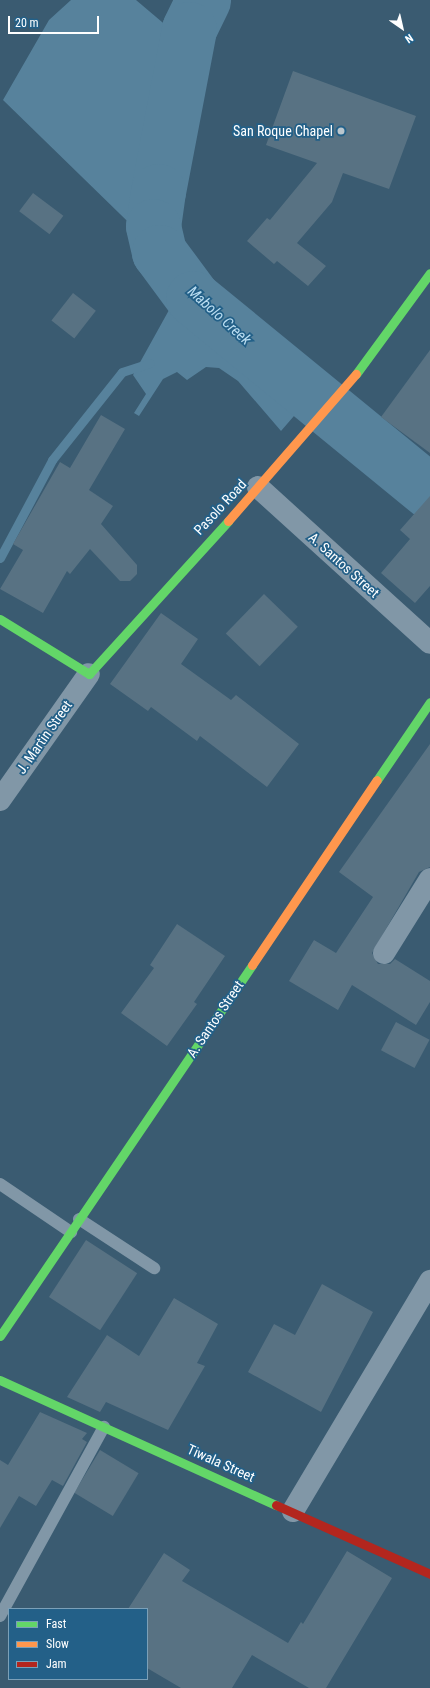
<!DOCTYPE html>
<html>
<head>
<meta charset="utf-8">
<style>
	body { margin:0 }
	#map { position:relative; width:430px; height:1688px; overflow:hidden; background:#3a5b71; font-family:"Roboto Condensed",sans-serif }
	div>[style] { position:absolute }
	.water>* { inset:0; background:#57829c }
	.stream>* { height:9px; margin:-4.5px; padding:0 4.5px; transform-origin:4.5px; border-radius:4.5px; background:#57829c }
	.river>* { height:55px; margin:-27.5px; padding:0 27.5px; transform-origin:27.5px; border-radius:27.5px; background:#57829c }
	.building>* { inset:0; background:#587283; transform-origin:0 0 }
	.lane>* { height:12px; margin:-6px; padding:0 6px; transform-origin:6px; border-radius:6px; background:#8197a7 }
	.street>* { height:22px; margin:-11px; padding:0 11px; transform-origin:11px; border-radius:11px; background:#8197a7 }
	.fast>* { height:9px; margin:-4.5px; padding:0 4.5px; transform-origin:4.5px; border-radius:4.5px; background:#63d668 }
	.slow>* { height:9px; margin:-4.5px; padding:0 4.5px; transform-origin:4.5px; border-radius:4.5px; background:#ff974d }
	.jam>* { height:9px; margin:-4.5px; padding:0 4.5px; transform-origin:4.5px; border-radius:4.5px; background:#b3261e }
	.dots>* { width:11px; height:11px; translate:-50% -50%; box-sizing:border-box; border:2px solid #236088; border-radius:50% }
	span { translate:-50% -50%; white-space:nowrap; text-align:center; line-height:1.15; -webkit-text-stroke:3.5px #236088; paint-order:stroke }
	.poi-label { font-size:14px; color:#fff }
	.right { translate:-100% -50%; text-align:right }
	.street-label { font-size:14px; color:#fff }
	.water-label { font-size:15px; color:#baddf1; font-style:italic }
	.legend { position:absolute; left:8px; top:1608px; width:140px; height:72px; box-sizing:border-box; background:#236088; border:1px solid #7ba0b8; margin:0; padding:5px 7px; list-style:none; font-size:12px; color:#fff }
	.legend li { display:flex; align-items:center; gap:8px; height:20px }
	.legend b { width:20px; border:1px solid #7ba0b8 }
	.north { position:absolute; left:382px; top:8px; width:40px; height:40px; -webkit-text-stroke:3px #236088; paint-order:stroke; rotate:146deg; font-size:11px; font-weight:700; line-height:16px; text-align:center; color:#fff }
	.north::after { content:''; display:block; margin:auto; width:14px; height:18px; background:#fff; clip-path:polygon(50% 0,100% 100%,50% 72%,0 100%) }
	.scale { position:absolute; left:8px; top:16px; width:91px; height:18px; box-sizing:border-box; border:2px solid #fff; border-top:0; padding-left:5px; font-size:12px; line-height:14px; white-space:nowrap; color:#fff; -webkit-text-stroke:3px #236088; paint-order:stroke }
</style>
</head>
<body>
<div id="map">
	<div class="water">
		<i style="clip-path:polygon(71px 0,136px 0,175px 33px,189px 29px,158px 191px,159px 252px,3px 100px,49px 20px)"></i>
		<i style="clip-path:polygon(194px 286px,319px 387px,281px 431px,238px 381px,219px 368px,206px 367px,187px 380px,177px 372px,163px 379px,139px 416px,134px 413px,146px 394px,133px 375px,179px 292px)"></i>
	</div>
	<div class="stream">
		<i style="left:0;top:558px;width:111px;rotate:-62deg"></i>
		<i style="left:52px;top:460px;width:112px;rotate:-51.5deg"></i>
		<i style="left:122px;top:372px;width:29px;rotate:-18deg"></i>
	</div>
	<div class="river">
		<i style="left:203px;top:0;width:32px;rotate:116deg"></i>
		<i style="left:189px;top:29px;width:165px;rotate:100.8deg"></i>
		<i style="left:158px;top:191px;width:35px;rotate:98deg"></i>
		<i style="left:153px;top:226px;width:27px;rotate:77deg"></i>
		<i style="left:159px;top:252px;width:57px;rotate:53.5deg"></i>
		<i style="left:193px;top:298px;width:306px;rotate:39.3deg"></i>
	</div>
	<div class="building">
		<i style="clip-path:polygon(293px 71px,416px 116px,389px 189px,343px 173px,332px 202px,297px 243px,326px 266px,308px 286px,277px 261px,274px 264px,247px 241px,267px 218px,270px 220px,317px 163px,266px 145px)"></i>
		<i style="left:33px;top:193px;width:38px;height:23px;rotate:37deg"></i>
		<i style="left:73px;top:293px;width:29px;height:35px;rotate:38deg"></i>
		<i style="clip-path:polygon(430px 350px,430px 453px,381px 417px)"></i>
		<i style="clip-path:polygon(101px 415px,125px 429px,89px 490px,113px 506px,101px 524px,137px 565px,137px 574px,130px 581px,120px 581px,90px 549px,70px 574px,67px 571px,43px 613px,0 589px,23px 550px,13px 544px,60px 462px,70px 468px)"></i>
		<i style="clip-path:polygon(430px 496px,430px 586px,415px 603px,381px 573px,410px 539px,400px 530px)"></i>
		<i style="left:264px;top:594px;width:47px;height:55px;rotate:44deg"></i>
		<i style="clip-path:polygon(161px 613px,198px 639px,181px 664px,231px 700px,236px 695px,299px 744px,267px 787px,200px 736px,197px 741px,151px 707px,148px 711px,110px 684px)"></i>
		<i style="clip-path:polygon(430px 744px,430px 867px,419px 872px,372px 953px,378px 964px,390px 964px,395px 959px,430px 981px,430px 1002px,416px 1025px,352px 985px,338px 1010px,289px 981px,314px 940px,336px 953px,373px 897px,339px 872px)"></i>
		<i style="clip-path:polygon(177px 924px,225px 956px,194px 1002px,197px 1004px,167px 1046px,121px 1013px,154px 968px,150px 965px)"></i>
		<i style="left:396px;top:1022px;width:38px;height:32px;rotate:28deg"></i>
		<i style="left:86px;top:1240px;width:61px;height:68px;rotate:33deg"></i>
		<i style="clip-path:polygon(322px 1284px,373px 1312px,321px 1412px,248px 1372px,274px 1324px,295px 1335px)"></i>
		<i style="clip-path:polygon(174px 1298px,218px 1324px,197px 1363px,205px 1366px,168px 1430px,106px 1402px,100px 1412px,67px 1397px,107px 1335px,139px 1356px)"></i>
		<i style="clip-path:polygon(40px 1412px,87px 1433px,82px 1439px,87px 1442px,63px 1486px,52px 1480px,36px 1506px,19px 1496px,0 1528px,0 1460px,8px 1465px)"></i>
		<i style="left:100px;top:1450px;width:45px;height:50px;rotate:31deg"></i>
		<i style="clip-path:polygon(347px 1551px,392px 1578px,326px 1688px,309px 1688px,252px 1655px,232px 1688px,181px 1688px,147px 1668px,147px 1609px,128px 1609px,164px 1553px,190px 1570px,182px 1581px,288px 1643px,301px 1622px,303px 1624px)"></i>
	</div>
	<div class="lane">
		<i style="left:0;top:1184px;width:86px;rotate:34.1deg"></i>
		<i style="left:79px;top:1219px;width:90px;rotate:33.2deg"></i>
		<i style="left:0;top:1616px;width:216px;rotate:-61.2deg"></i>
	</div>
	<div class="street">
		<i style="left:258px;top:487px;width:232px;rotate:42.2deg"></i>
		<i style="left:0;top:800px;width:154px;rotate:-54.8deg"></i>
		<i style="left:384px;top:953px;width:87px;rotate:-58.1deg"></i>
		<i style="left:293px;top:1511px;width:268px;rotate:-59.2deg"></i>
	</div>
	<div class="fast">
		<i style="left:356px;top:374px;width:125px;rotate:-53.8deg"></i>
		<i style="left:0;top:619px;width:105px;rotate:31.7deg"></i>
		<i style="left:89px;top:674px;width:207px;rotate:-47.7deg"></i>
		<i style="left:377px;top:780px;width:94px;rotate:-55.8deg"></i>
		<i style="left:0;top:1336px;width:448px;rotate:-55.8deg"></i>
		<i style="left:0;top:1380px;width:303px;rotate:24.4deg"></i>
	</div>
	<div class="slow">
		<i style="left:228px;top:521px;width:195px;rotate:-49deg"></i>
		<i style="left:252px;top:965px;width:223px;rotate:-56deg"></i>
	</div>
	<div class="jam">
		<i style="left:276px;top:1505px;width:169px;rotate:24.1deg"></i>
	</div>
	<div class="dots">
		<i style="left:341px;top:131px;background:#bac6cd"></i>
	</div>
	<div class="poi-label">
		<span class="right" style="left:333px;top:131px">San Roque Chapel</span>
	</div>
	<div class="street-label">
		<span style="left:220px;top:507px;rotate:-47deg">Pasolo Road</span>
		<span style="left:344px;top:565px;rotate:42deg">A. Santos Street</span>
		<span style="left:44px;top:737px;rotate:-55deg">J. Martin Street</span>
		<span style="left:215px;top:1019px;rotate:-56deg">A. Santos Street</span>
		<span style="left:221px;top:1463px;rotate:24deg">Tiwala Street</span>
	</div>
	<div class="water-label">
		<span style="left:219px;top:316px;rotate:42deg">Mabolo Creek</span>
	</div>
	<ul class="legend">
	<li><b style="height:5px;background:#63d668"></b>Fast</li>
	<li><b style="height:5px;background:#ff974d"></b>Slow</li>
	<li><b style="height:5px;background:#b3261e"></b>Jam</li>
	</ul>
	<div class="north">N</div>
	<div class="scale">20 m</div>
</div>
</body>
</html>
